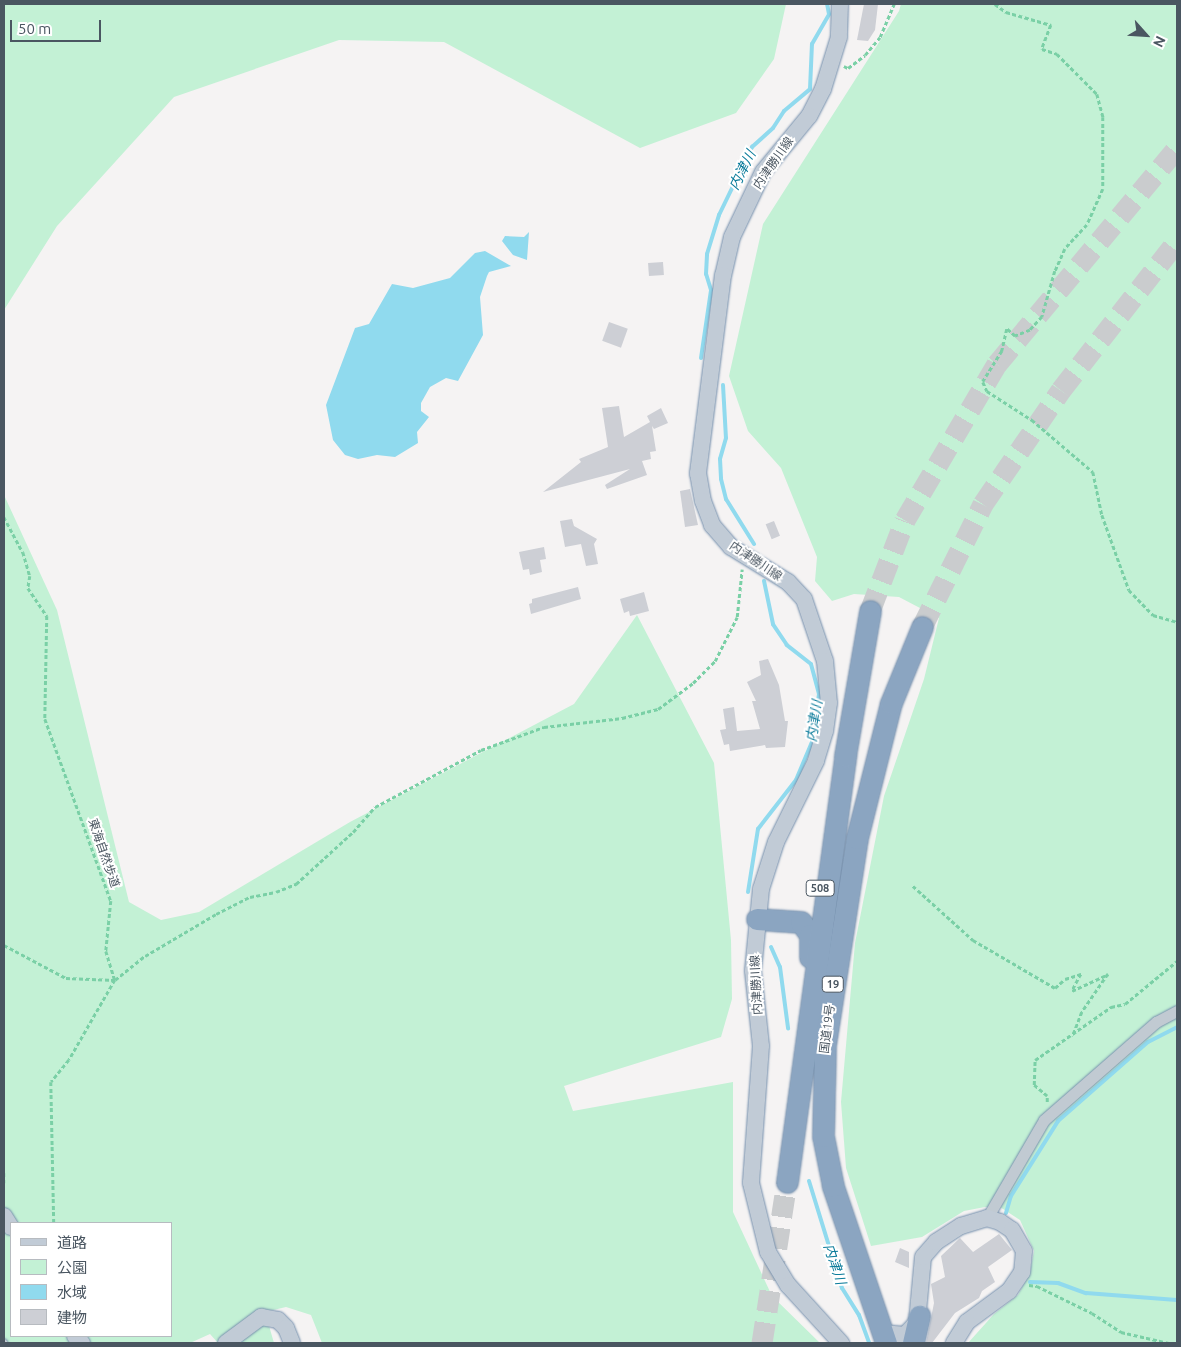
<!DOCTYPE html>
<html>
<head>
<meta charset="utf-8">
<style>
	body { margin:0 }
	#map { position:relative; width:1181px; height:1347px; overflow:hidden; background:#f5f3f3; font-family:Ubuntu,"Noto Sans JP",sans-serif }
	div>[style] { position:absolute }
	.green>* { inset:0; background:#c3f1d5 }
	.water>* { inset:0; background:#90daee }
	.stream>* { height:4px; margin:-2px; padding:0 2px; transform-origin:2px; border-radius:2px; background:#90daee }
	.building>* { inset:0; background:#cdcfd5; transform-origin:0 0 }
	.highway-tunnel>* { height:21px; margin-top:-10.5px; transform-origin:0; background:repeating-linear-gradient(90deg,#caccce 0 21px,transparent 0 32px) }
	.path>* { height:2.5px; margin-top:-1.25px; transform-origin:0; background:repeating-linear-gradient(90deg,#7ad0a6 0 4px,transparent 0 6.5px) }
	.roads { filter:drop-shadow(0 0 1px #7690ad) drop-shadow(0 0 1px #7690ad) }
	.lane>* { height:5.5px; margin:-2.75px; padding:0 2.75px; transform-origin:2.75px; border-radius:2.75px; background:#c1cad2 }
	.street>* { height:11px; margin:-5.5px; padding:0 5.5px; transform-origin:5.5px; border-radius:5.5px; background:#c1cad2 }
	.secondary>* { height:16px; margin:-8px; padding:0 8px; transform-origin:8px; border-radius:8px; background:#c1cbd6 }
	.highway>* { height:21px; margin:-10.5px; padding:0 10.5px; transform-origin:10.5px; border-radius:10.5px; background:#8ba5c1 }
	span { translate:-50% -50%; white-space:nowrap; text-align:center; line-height:1.15; -webkit-text-stroke:4px #fff; paint-order:stroke }
	.shield-label span { padding:1px 4px; background:#fff; border:1px solid; border-radius:4px; -webkit-text-stroke-width:0 }
	.shield-label { font-size:11px; color:#4a5661; font-weight:700 }
	.street-label { font-size:12px; color:#4a5661 }
	.water-label { font-size:14px; color:#0c7c9b; font-style:italic }
	.frame { position:absolute; inset:0; border:5px solid #4a5661; pointer-events:none }
	.legend { position:absolute; left:10px; top:1222px; width:162px; height:115px; box-sizing:border-box; background:#fff; border:1px solid #b7bbc0; margin:0; padding:6px 9px; list-style:none; font-size:15px; color:#4a5661 }
	.legend li { display:flex; align-items:center; gap:10px; height:25px }
	.legend b { width:25px; border:1px solid #b7bbc0 }
	.north { position:absolute; left:1121px; top:10px; width:50px; height:50px; -webkit-text-stroke:4px #fff; paint-order:stroke; rotate:116deg; font-size:14px; font-weight:700; line-height:20px; text-align:center; color:#4a5661 }
	.north::after { content:''; display:block; margin:auto; width:18px; height:22px; background:#4a5661; clip-path:polygon(50% 0,100% 100%,50% 72%,0 100%) }
	.scale { position:absolute; left:10px; top:20px; width:91px; height:22px; box-sizing:border-box; border:2px solid #4a5661; border-top:0; padding-left:6px; font-size:15px; line-height:18px; white-space:nowrap; color:#4a5661; -webkit-text-stroke:4px #fff; paint-order:stroke }
</style>
</head>
<body>
<div id="map">
	<div class="green">
		<i style="clip-path:polygon(4px 4px,786px 4px,774px 59px,736px 113px,640px 148px,444px 42px,339px 40px,174px 97px,57px 226px,4px 310px)"></i>
		<i style="clip-path:polygon(901px 4px,1177px 4px,1177px 1343px,968px 1343px,994px 1314px,1018px 1295px,1030px 1272px,1034px 1251px,1020px 1220px,1000px 1207px,985px 1207px,964px 1211px,922px 1237px,871px 1246px,846px 1168px,841px 1102px,855px 943px,884px 796px,924px 679px,939px 618px,899px 597px,854px 594px,832px 601px,815px 581px,817px 557px,781px 468px,748px 431px,729px 376px,763px 224px,899px 11px)"></i>
		<i style="clip-path:polygon(evenodd,4px 495px,57px 610px,129px 902px,161px 920px,199px 912px,350px 822px,574px 704px,637px 615px,714px 763px,731px 940px,732px 999px,721px 1037px,564px 1086px,573px 1111px,733px 1082px,733px 1212px,772px 1296px,820px 1343px,322px 1343px,311px 1315px,286px 1307px,265px 1312px,274px 1343px,218px 1343px,210px 1334px,190px 1343px,4px 1343px,4px 495px,11px 1223px,171px 1223px,171px 1336px,11px 1336px,11px 1223px)"></i>
	</div>
	<div class="water">
		<i style="clip-path:polygon(529px 232px,527px 260px,513px 255px,502px 241px,505px 236px,524px 237px)"></i>
		<i style="clip-path:polygon(485px 251px,511px 266px,489px 272px,487px 276px,480px 297px,483px 335px,458px 381px,446px 378px,430px 387px,421px 403px,421px 411px,429px 417px,417px 432px,418px 443px,395px 457px,377px 455px,358px 459px,345px 455px,333px 440px,326px 405px,355px 328px,369px 324px,392px 284px,413px 288px,450px 278px,475px 253px)"></i>
	</div>
	<div class="stream">
		<i style="left:701px;top:358px;width:69px;rotate:-81.6deg"></i>
		<i style="left:711px;top:290px;width:17px;rotate:-107deg"></i>
		<i style="left:706px;top:274px;width:20px;rotate:-87deg"></i>
		<i style="left:707px;top:254px;width:41px;rotate:-72.9deg"></i>
		<i style="left:719px;top:215px;width:76px;rotate:-64.1deg"></i>
		<i style="left:752px;top:147px;width:28px;rotate:-42deg"></i>
		<i style="left:773px;top:128px;width:20px;rotate:-57deg"></i>
		<i style="left:784px;top:111px;width:34px;rotate:-40deg"></i>
		<i style="left:810px;top:89px;width:45px;rotate:-87.5deg"></i>
		<i style="left:812px;top:44px;width:34px;rotate:-60deg"></i>
		<i style="left:829px;top:14px;width:10px;rotate:-101deg"></i>
		<i style="left:723px;top:385px;width:53px;rotate:86.8deg"></i>
		<i style="left:726px;top:438px;width:22px;rotate:106deg"></i>
		<i style="left:720px;top:459px;width:20px;rotate:87deg"></i>
		<i style="left:721px;top:479px;width:21px;rotate:76deg"></i>
		<i style="left:726px;top:499px;width:53px;rotate:58.1deg"></i>
		<i style="left:748px;top:892px;width:64px;rotate:-81deg"></i>
		<i style="left:758px;top:829px;width:62px;rotate:-52.2deg"></i>
		<i style="left:796px;top:780px;width:41px;rotate:-67.2deg"></i>
		<i style="left:812px;top:742px;width:49px;rotate:-81.7deg"></i>
		<i style="left:819px;top:694px;width:31px;rotate:-105deg"></i>
		<i style="left:811px;top:664px;width:31px;rotate:-142deg"></i>
		<i style="left:787px;top:645px;width:25px;rotate:-124deg"></i>
		<i style="left:773px;top:624px;width:44px;rotate:-101.8deg"></i>
		<i style="left:771px;top:947px;width:22px;rotate:66deg"></i>
		<i style="left:780px;top:967px;width:62px;rotate:82.5deg"></i>
		<i style="left:809px;top:1181px;width:112px;rotate:72.9deg"></i>
		<i style="left:842px;top:1288px;width:32px;rotate:58deg"></i>
		<i style="left:859px;top:1315px;width:30px;rotate:70deg"></i>
		<i style="left:1006px;top:1213px;width:18px;rotate:-74deg"></i>
		<i style="left:1011px;top:1196px;width:89px;rotate:-57.9deg"></i>
		<i style="left:1058px;top:1121px;width:120px;rotate:-41.3deg"></i>
		<i style="left:1148px;top:1042px;width:33px;rotate:-27deg"></i>
		<i style="left:1030px;top:1282px;width:28px;rotate:2deg"></i>
		<i style="left:1058px;top:1283px;width:30px;rotate:20deg"></i>
		<i style="left:1086px;top:1293px;width:91px;rotate:4.4deg"></i>
	</div>
	<div class="building">
		<i style="clip-path:polygon(864px 4px,878px 4px,875px 30px,868px 41px,857px 40px)"></i>
		<i style="left:663px;top:262px;width:13px;height:15px;rotate:86deg"></i>
		<i style="left:609px;top:322px;width:20px;height:20px;rotate:20deg"></i>
		<i style="clip-path:polygon(619px 406px,624px 437px,650px 422px,647px 416px,661px 408px,668px 423px,654px 429px,652px 426px,656px 451px,650px 452px,651px 459px,642px 461px,647px 475px,607px 489px,605px 485px,630px 469px,543px 492px,581px 462px,579px 459px,608px 447px,602px 408px)"></i>
		<i style="clip-path:polygon(690px 489px,698px 525px,685px 527px,680px 491px)"></i>
		<i style="clip-path:polygon(572px 519px,574px 526px,597px 539px,594px 544px,598px 564px,586px 566px,581px 544px,565px 547px,560px 521px)"></i>
		<i style="left:774px;top:521px;width:16px;height:9px;rotate:68deg"></i>
		<i style="clip-path:polygon(544px 547px,546px 559px,540px 560px,542px 572px,530px 575px,529px 569px,523px 570px,519px 552px)"></i>
		<i style="clip-path:polygon(578px 587px,581px 599px,531px 614px,529px 604px,532px 603px,532px 599px)"></i>
		<i style="clip-path:polygon(644px 592px,649px 611px,630px 616px,629px 611px,624px 613px,620px 599px)"></i>
		<i style="clip-path:polygon(768px 659px,779px 685px,785px 721px,788px 721px,785px 747px,766px 748px,765px 745px,730px 751px,729px 744px,724px 745px,720px 730px,726px 729px,723px 709px,734px 707px,737px 731px,760px 729px,752px 701px,756px 701px,747px 682px,761px 675px,759px 661px)"></i>
		<i style="clip-path:polygon(999px 1234px,1012px 1250px,988px 1267px,995px 1282px,982px 1291px,979px 1298px,955px 1313px,932px 1343px,926px 1343px,934px 1303px,931px 1284px,945px 1277px,941px 1256px,960px 1238px,973px 1252px)"></i>
		<i style="clip-path:polygon(900px 1248px,909px 1252px,909px 1268px,895px 1262px)"></i>
	</div>
	<div class="highway-tunnel">
		<i style="left:870px;top:611px;width:97px;rotate:-69deg"></i>
		<i style="left:905px;top:520px;width:181px;rotate:-59.5deg"></i>
		<i style="left:997px;top:364px;width:281px;rotate:-50.2deg"></i>
		<i style="left:922px;top:627px;width:137px;rotate:-63.6deg"></i>
		<i style="left:983px;top:504px;width:138px;rotate:-55.6deg"></i>
		<i style="left:1061px;top:390px;width:189px;rotate:-52.1deg"></i>
		<i style="left:762px;top:1343px;width:163px;rotate:-81.2deg"></i>
	</div>
	<div class="path">
		<i style="left:995px;top:4px;width:14px;rotate:36deg"></i>
		<i style="left:1006px;top:12px;width:47px;rotate:16.1deg"></i>
		<i style="left:1051px;top:25px;width:26px;rotate:111deg"></i>
		<i style="left:1042px;top:49px;width:16px;rotate:18deg"></i>
		<i style="left:1057px;top:54px;width:57px;rotate:45deg"></i>
		<i style="left:1097px;top:94px;width:24px;rotate:75deg"></i>
		<i style="left:1103px;top:117px;width:72px;rotate:90deg"></i>
		<i style="left:1103px;top:189px;width:39px;rotate:114deg"></i>
		<i style="left:1087px;top:225px;width:33px;rotate:133deg"></i>
		<i style="left:1065px;top:249px;width:24px;rotate:114deg"></i>
		<i style="left:1055px;top:271px;width:48px;rotate:105.8deg"></i>
		<i style="left:1042px;top:317px;width:18px;rotate:133deg"></i>
		<i style="left:1030px;top:330px;width:16px;rotate:158deg"></i>
		<i style="left:1015px;top:336px;width:11px;rotate:-139deg"></i>
		<i style="left:1007px;top:329px;width:23px;rotate:103deg"></i>
		<i style="left:1002px;top:351px;width:36px;rotate:122deg"></i>
		<i style="left:983px;top:382px;width:10px;rotate:66deg"></i>
		<i style="left:987px;top:391px;width:54px;rotate:32.8deg"></i>
		<i style="left:1032px;top:420px;width:80px;rotate:40.4deg"></i>
		<i style="left:1093px;top:472px;width:44px;rotate:78.2deg"></i>
		<i style="left:1102px;top:515px;width:80px;rotate:70.2deg"></i>
		<i style="left:1129px;top:590px;width:35px;rotate:46deg"></i>
		<i style="left:1153px;top:615px;width:25px;rotate:16deg"></i>
		<i style="left:844px;top:66px;width:4px;rotate:27deg"></i>
		<i style="left:848px;top:68px;width:21px;rotate:-37deg"></i>
		<i style="left:865px;top:55px;width:23px;rotate:-50deg"></i>
		<i style="left:880px;top:37px;width:36px;rotate:-67deg"></i>
		<i style="left:4px;top:517px;width:40px;rotate:62deg"></i>
		<i style="left:23px;top:552px;width:25px;rotate:74deg"></i>
		<i style="left:30px;top:576px;width:12px;rotate:99deg"></i>
		<i style="left:28px;top:588px;width:34px;rotate:56deg"></i>
		<i style="left:47px;top:616px;width:103px;rotate:91.1deg"></i>
		<i style="left:45px;top:719px;width:194px;rotate:70.1deg"></i>
		<i style="left:111px;top:901px;width:50px;rotate:95.7deg"></i>
		<i style="left:106px;top:951px;width:30px;rotate:73deg"></i>
		<i style="left:115px;top:980px;width:92px;rotate:119.9deg"></i>
		<i style="left:69px;top:1060px;width:28px;rotate:129deg"></i>
		<i style="left:51px;top:1082px;width:141px;rotate:88.8deg"></i>
		<i style="left:913px;top:886px;width:81px;rotate:42deg"></i>
		<i style="left:973px;top:940px;width:95px;rotate:30.3deg"></i>
		<i style="left:1055px;top:988px;width:13px;rotate:-42deg"></i>
		<i style="left:1065px;top:979px;width:17px;rotate:-17deg"></i>
		<i style="left:1081px;top:974px;width:19px;rotate:118deg"></i>
		<i style="left:1072px;top:991px;width:40px;rotate:-25deg"></i>
		<i style="left:1108px;top:974px;width:46px;rotate:124.4deg"></i>
		<i style="left:1082px;top:1012px;width:26px;rotate:111deg"></i>
		<i style="left:4px;top:945px;width:70px;rotate:28deg"></i>
		<i style="left:66px;top:978px;width:49px;rotate:2.3deg"></i>
		<i style="left:115px;top:980px;width:38px;rotate:-39deg"></i>
		<i style="left:145px;top:956px;width:82px;rotate:-30.6deg"></i>
		<i style="left:216px;top:914px;width:38px;rotate:-27deg"></i>
		<i style="left:250px;top:897px;width:26px;rotate:-11deg"></i>
		<i style="left:276px;top:892px;width:22px;rotate:-22deg"></i>
		<i style="left:296px;top:884px;width:77px;rotate:-42.4deg"></i>
		<i style="left:353px;top:832px;width:33px;rotate:-49deg"></i>
		<i style="left:375px;top:807px;width:120px;rotate:-28.3deg"></i>
		<i style="left:481px;top:750px;width:67px;rotate:-20.1deg"></i>
		<i style="left:544px;top:727px;width:79px;rotate:-6.6deg"></i>
		<i style="left:622px;top:718px;width:37px;rotate:-14deg"></i>
		<i style="left:658px;top:709px;width:44px;rotate:-36.6deg"></i>
		<i style="left:693px;top:683px;width:31px;rotate:-45deg"></i>
		<i style="left:715px;top:661px;width:49px;rotate:-63.4deg"></i>
		<i style="left:737px;top:617px;width:48px;rotate:-84.1deg"></i>
		<i style="left:1047px;top:1102px;width:6px;rotate:-90deg"></i>
		<i style="left:1047px;top:1096px;width:17px;rotate:-140deg"></i>
		<i style="left:1034px;top:1085px;width:25px;rotate:-88deg"></i>
		<i style="left:1035px;top:1060px;width:93px;rotate:-34.9deg"></i>
		<i style="left:1111px;top:1007px;width:14px;rotate:-12deg"></i>
		<i style="left:1125px;top:1004px;width:67px;rotate:-39.6deg"></i>
		<i style="left:4px;top:1173px;width:10px;rotate:90deg"></i>
		<i style="left:1029px;top:1285px;width:8px;rotate:7deg"></i>
		<i style="left:1037px;top:1286px;width:61px;rotate:26.1deg"></i>
		<i style="left:1092px;top:1313px;width:35px;rotate:33deg"></i>
		<i style="left:1121px;top:1332px;width:49px;rotate:12.9deg"></i>
	</div>
	<div class="roads">
		<div class="lane">
			<i style="left:4px;top:1342px;width:1px;rotate:45deg"></i>
		</div>
		<div class="street">
			<i style="left:987px;top:1218px;width:113px;rotate:-59.8deg"></i>
			<i style="left:1044px;top:1120px;width:149px;rotate:-41.2deg"></i>
			<i style="left:1156px;top:1022px;width:24px;rotate:-28deg"></i>
		</div>
		<div class="secondary">
			<i style="left:840px;top:4px;width:33px;rotate:92deg"></i>
			<i style="left:839px;top:37px;width:54px;rotate:107.1deg"></i>
			<i style="left:823px;top:89px;width:30px;rotate:117deg"></i>
			<i style="left:809px;top:116px;width:72px;rotate:129.4deg"></i>
			<i style="left:763px;top:172px;width:72px;rotate:115.5deg"></i>
			<i style="left:732px;top:237px;width:39px;rotate:103deg"></i>
			<i style="left:723px;top:275px;width:200px;rotate:97.2deg"></i>
			<i style="left:698px;top:473px;width:28px;rotate:80deg"></i>
			<i style="left:703px;top:501px;width:26px;rotate:69deg"></i>
			<i style="left:712px;top:525px;width:29px;rotate:49deg"></i>
			<i style="left:731px;top:547px;width:67px;rotate:31.6deg"></i>
			<i style="left:788px;top:582px;width:23px;rotate:47deg"></i>
			<i style="left:804px;top:599px;width:65px;rotate:71.3deg"></i>
			<i style="left:825px;top:661px;width:42px;rotate:84.6deg"></i>
			<i style="left:829px;top:703px;width:28px;rotate:98deg"></i>
			<i style="left:825px;top:731px;width:31px;rotate:107deg"></i>
			<i style="left:816px;top:761px;width:90px;rotate:116.3deg"></i>
			<i style="left:776px;top:842px;width:49px;rotate:107.7deg"></i>
			<i style="left:761px;top:889px;width:82px;rotate:95.6deg"></i>
			<i style="left:753px;top:971px;width:75px;rotate:83.9deg"></i>
			<i style="left:761px;top:1046px;width:137px;rotate:94.2deg"></i>
			<i style="left:751px;top:1183px;width:71px;rotate:76.2deg"></i>
			<i style="left:768px;top:1252px;width:39px;rotate:59deg"></i>
			<i style="left:788px;top:1285px;width:79px;rotate:47.6deg"></i>
			<i style="left:4px;top:1216px;width:13px;rotate:58deg"></i>
			<i style="left:883px;top:1333px;width:22px;rotate:5deg"></i>
			<i style="left:905px;top:1335px;width:18px;rotate:-47deg"></i>
			<i style="left:917px;top:1322px;width:65px;rotate:-84.7deg"></i>
			<i style="left:923px;top:1257px;width:20px;rotate:-49deg"></i>
			<i style="left:936px;top:1242px;width:30px;rotate:-33deg"></i>
			<i style="left:961px;top:1226px;width:27px;rotate:-17deg"></i>
			<i style="left:987px;top:1218px;width:14px;rotate:17deg"></i>
			<i style="left:1000px;top:1222px;width:14px;rotate:34deg"></i>
			<i style="left:1012px;top:1230px;width:24px;rotate:60deg"></i>
			<i style="left:1024px;top:1251px;width:21px;rotate:95deg"></i>
			<i style="left:1022px;top:1272px;width:23px;rotate:124deg"></i>
			<i style="left:1009px;top:1291px;width:52px;rotate:143.6deg"></i>
			<i style="left:967px;top:1322px;width:25px;rotate:122deg"></i>
			<i style="left:75px;top:1336px;width:10px;rotate:45deg"></i>
			<i style="left:226px;top:1343px;width:44px;rotate:-36.6deg"></i>
			<i style="left:261px;top:1317px;width:17px;rotate:10deg"></i>
			<i style="left:278px;top:1320px;width:11px;rotate:45deg"></i>
			<i style="left:286px;top:1328px;width:16px;rotate:68deg"></i>
		</div>
		<div class="highway">
			<i style="left:757px;top:919px;width:44px;rotate:3.9deg"></i>
			<i style="left:801px;top:922px;width:16px;rotate:55deg"></i>
			<i style="left:810px;top:935px;width:22px;rotate:90deg"></i>
			<i style="left:787px;top:1182px;width:430px;rotate:-82.2deg"></i>
			<i style="left:845px;top:756px;width:147px;rotate:-80.2deg"></i>
			<i style="left:886px;top:1343px;width:166px;rotate:-108.7deg"></i>
			<i style="left:833px;top:1186px;width:51px;rotate:-101.3deg"></i>
			<i style="left:823px;top:1136px;width:91px;rotate:-88.7deg"></i>
			<i style="left:825px;top:1045px;width:209px;rotate:-81.2deg"></i>
			<i style="left:857px;top:838px;width:139px;rotate:-75.9deg"></i>
			<i style="left:891px;top:703px;width:82px;rotate:-67.8deg"></i>
			<i style="left:913px;top:1343px;width:28px;rotate:-77deg"></i>
		</div>
	</div>
	<div class="shield-label">
		<span style="left:820px;top:888px">508</span>
		<span style="left:833px;top:984px">19</span>
	</div>
	<div class="street-label">
		<span style="left:773px;top:163px;rotate:-55deg">内津勝川線</span>
		<span style="left:756px;top:561px;rotate:34deg">内津勝川線</span>
		<span style="left:104px;top:853px;rotate:71deg">東海自然歩道</span>
		<span style="left:756px;top:985px;rotate:-93deg">内津勝川線</span>
		<span style="left:827px;top:1029px;rotate:-83deg">国道19号</span>
	</div>
	<div class="water-label">
		<span style="left:742px;top:170px;rotate:-63deg">内津川</span>
		<span style="left:814px;top:721px;rotate:-81deg">内津川</span>
		<span style="left:835px;top:1264px;rotate:72deg">内津川</span>
	</div>
	<div class="frame"></div>
	<ul class="legend">
	<li><b style="height:6px;background:#c1cbd6"></b>道路</li>
	<li><b style="height:14px;background:#c3f1d5"></b>公園</li>
	<li><b style="height:14px;background:#90daee"></b>水域</li>
	<li><b style="height:14px;background:#cdcfd5"></b>建物</li>
	</ul>
	<div class="north">N</div>
	<div class="scale">50 m</div>
</div>
</body>
</html>
